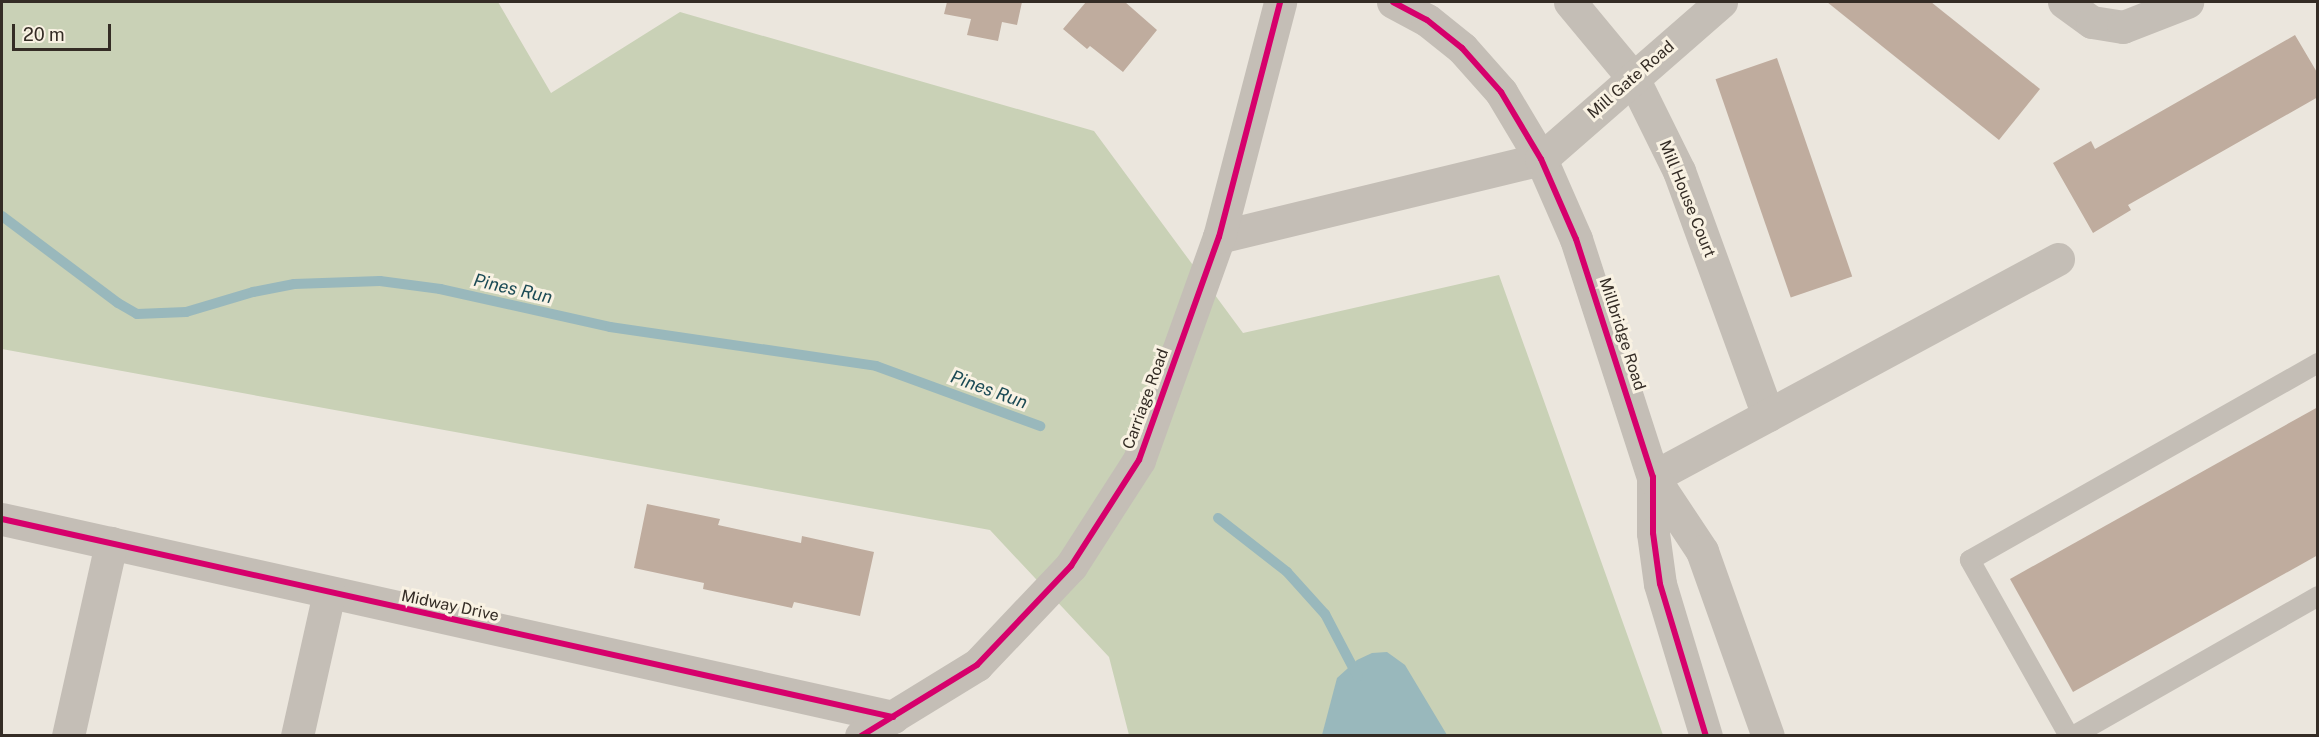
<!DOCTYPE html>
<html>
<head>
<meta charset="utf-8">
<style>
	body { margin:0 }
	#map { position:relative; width:2319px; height:737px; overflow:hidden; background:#ebe6dd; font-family:"Public Sans",sans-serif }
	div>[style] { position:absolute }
	.green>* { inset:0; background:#c9d1b6 }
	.water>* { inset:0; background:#99b8bc }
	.stream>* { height:10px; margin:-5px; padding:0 5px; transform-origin:5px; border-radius:5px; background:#99b8bc }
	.building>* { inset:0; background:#bfac9e; transform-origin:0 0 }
	.service>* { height:20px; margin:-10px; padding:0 10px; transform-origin:10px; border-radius:10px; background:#c4beb6 }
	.minor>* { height:33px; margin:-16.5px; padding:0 16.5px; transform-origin:16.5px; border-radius:16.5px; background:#c4beb6 }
	.cycleway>* { height:6px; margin:-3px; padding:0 3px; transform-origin:3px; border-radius:3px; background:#d6006c }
	span { translate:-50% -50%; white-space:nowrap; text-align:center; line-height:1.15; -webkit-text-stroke:6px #f9f2e3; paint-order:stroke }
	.street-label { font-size:16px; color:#342c25 }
	.water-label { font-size:18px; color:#1b4a55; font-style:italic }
	.frame { position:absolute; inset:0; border:3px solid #342c25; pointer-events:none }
	.scale { position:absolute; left:12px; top:24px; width:99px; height:27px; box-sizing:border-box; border:3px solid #342c25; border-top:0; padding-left:8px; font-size:18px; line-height:21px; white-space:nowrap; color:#342c25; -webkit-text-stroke:4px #f9f2e3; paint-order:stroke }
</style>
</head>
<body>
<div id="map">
	<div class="green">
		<i style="clip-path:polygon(2px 2px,498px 2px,551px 93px,680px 12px,1094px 131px,1243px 333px,1499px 275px,1663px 735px,1129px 735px,1109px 657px,990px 530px,2px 349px)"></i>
	</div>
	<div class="water">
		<i style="clip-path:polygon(1387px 652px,1405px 665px,1447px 735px,1322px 735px,1337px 678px,1357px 660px,1372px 653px)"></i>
	</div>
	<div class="stream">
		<i style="left:2px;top:216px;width:145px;rotate:36.9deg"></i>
		<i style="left:118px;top:303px;width:22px;rotate:30deg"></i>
		<i style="left:137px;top:314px;width:49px;rotate:-2.3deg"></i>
		<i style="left:186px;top:312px;width:70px;rotate:-16.6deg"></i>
		<i style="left:253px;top:292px;width:42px;rotate:-11deg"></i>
		<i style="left:294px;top:284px;width:86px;rotate:-2deg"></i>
		<i style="left:380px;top:281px;width:61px;rotate:7.6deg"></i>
		<i style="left:440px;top:289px;width:174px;rotate:12.6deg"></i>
		<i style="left:610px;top:327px;width:269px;rotate:8.3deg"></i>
		<i style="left:876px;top:366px;width:175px;rotate:20.1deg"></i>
		<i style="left:1218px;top:518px;width:88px;rotate:38deg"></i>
		<i style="left:1287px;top:572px;width:57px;rotate:47.9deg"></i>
		<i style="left:1325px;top:614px;width:71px;rotate:62.4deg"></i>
	</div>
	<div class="building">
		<i style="clip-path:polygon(947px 2px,1022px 2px,1017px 25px,1002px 22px,998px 41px,967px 35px,971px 19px,944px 14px)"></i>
		<i style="clip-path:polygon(1086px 2px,1125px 2px,1157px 30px,1123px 72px,1090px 46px,1087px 49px,1063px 29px)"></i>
		<i style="clip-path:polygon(1827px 2px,1931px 2px,2040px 89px,1999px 140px)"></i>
		<i style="clip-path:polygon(2295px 35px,2318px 74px,2318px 97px,2128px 205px,2131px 210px,2093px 233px,2053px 163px,2091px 141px,2095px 149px)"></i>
		<i style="left:1777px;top:58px;width:231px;height:65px;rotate:71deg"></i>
		<i style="clip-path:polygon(2318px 407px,2318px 555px,2073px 692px,2010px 579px)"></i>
		<i style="clip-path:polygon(647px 504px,720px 519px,718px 525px,801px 543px,802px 536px,874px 552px,860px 616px,794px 602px,792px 608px,703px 589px,704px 583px,634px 568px)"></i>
	</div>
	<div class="service">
		<i style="left:2069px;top:736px;width:202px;rotate:-119.4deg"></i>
		<i style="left:1970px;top:560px;width:400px;rotate:-29.5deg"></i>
		<i style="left:2073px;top:736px;width:282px;rotate:-29.7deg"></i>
	</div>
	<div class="minor">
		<i style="left:1393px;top:2px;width:38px;rotate:28deg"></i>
		<i style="left:1427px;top:20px;width:45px;rotate:38.7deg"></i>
		<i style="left:1462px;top:48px;width:59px;rotate:48.4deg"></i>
		<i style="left:1501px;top:92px;width:78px;rotate:59.2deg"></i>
		<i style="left:1541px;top:159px;width:87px;rotate:66.4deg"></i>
		<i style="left:1576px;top:239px;width:250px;rotate:72.1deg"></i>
		<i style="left:1653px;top:477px;width:56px;rotate:90deg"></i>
		<i style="left:1653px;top:533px;width:51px;rotate:82.2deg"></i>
		<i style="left:1660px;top:584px;width:159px;rotate:73.2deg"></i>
		<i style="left:1570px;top:2px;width:99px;rotate:50.3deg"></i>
		<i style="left:1633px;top:78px;width:104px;rotate:63.7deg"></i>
		<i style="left:1679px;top:171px;width:260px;rotate:70deg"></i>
		<i style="left:2064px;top:2px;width:34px;rotate:36deg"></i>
		<i style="left:2092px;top:22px;width:31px;rotate:9deg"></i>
		<i style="left:2123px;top:27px;width:69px;rotate:-21.3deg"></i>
		<i style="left:1219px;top:237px;width:331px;rotate:-13.6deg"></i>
		<i style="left:1541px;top:159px;width:239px;rotate:-41.1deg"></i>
		<i style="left:1653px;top:477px;width:460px;rotate:-28.3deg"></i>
		<i style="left:1653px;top:477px;width:89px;rotate:56.5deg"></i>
		<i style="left:1702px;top:551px;width:196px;rotate:70.4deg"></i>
		<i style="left:2px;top:519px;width:913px;rotate:12.53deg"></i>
		<i style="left:68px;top:736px;width:198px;rotate:-77.4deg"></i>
		<i style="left:297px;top:736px;width:147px;rotate:-77.4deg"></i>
		<i style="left:861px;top:736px;width:136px;rotate:-31.5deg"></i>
		<i style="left:977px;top:665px;width:137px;rotate:-46.5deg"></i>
		<i style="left:1071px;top:566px;width:126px;rotate:-57.3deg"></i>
		<i style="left:1139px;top:460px;width:237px;rotate:-70.3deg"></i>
		<i style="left:1219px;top:237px;width:243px;rotate:-75.4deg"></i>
	</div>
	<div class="cycleway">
		<i style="left:1393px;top:2px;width:38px;rotate:28deg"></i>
		<i style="left:1427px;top:20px;width:45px;rotate:38.7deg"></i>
		<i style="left:1462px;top:48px;width:59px;rotate:48.4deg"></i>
		<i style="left:1501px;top:92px;width:78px;rotate:59.2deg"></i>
		<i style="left:1541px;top:159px;width:87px;rotate:66.4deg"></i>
		<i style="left:1576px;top:239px;width:250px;rotate:72.1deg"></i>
		<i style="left:1653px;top:477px;width:56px;rotate:90deg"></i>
		<i style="left:1653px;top:533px;width:51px;rotate:82.2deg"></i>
		<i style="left:1660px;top:584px;width:159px;rotate:73.2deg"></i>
		<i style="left:2px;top:519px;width:913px;rotate:12.53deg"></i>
		<i style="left:861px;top:736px;width:136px;rotate:-31.5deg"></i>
		<i style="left:977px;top:665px;width:137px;rotate:-46.5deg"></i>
		<i style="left:1071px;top:566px;width:126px;rotate:-57.3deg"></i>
		<i style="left:1139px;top:460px;width:237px;rotate:-70.3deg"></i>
		<i style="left:1219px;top:237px;width:243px;rotate:-75.4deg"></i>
	</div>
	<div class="street-label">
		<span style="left:1631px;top:80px;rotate:-41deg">Mill Gate Road</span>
		<span style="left:1687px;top:199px;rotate:68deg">Mill House Court</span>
		<span style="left:1622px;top:334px;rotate:72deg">Millbridge Road</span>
		<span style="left:1146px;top:399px;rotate:-70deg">Carriage Road</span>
		<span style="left:450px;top:606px;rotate:12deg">Midway Drive</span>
	</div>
	<div class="water-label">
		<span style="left:513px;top:289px;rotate:13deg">Pines Run</span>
		<span style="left:989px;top:390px;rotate:20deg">Pines Run</span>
	</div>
	<div class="frame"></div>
	<div class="scale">20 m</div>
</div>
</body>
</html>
